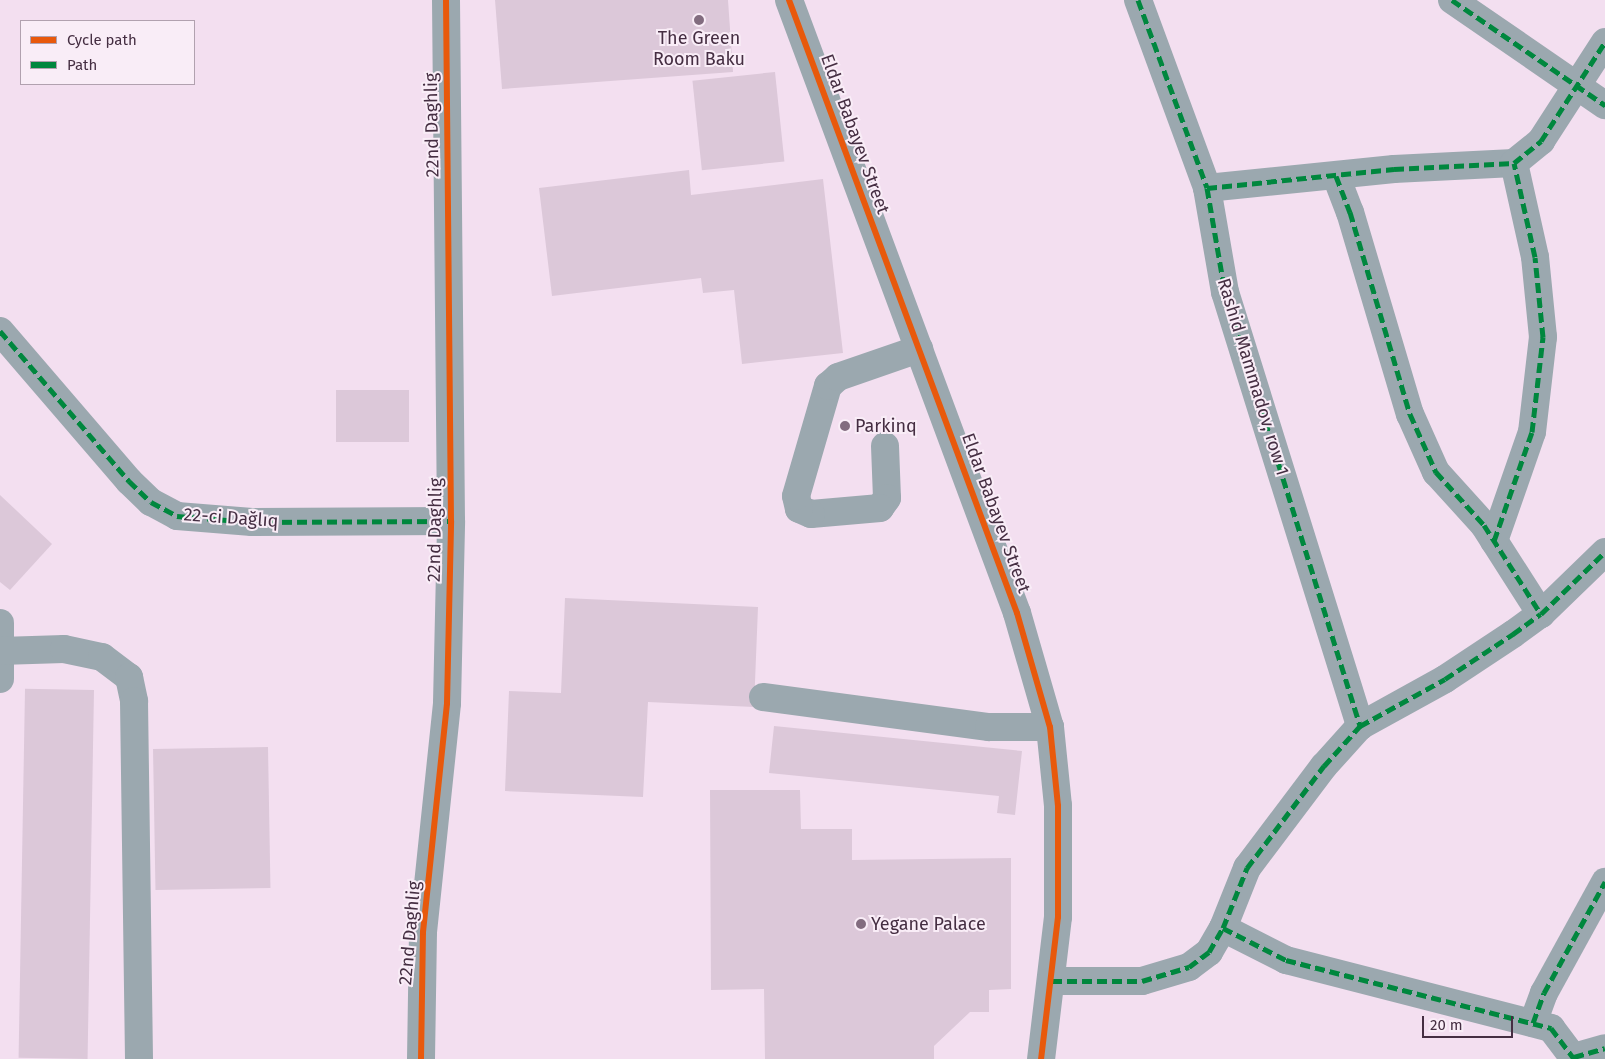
<!DOCTYPE html>
<html>
<head>
<meta charset="utf-8">
<style>
	body { margin:0 }
	#map { position:relative; width:1605px; height:1059px; overflow:hidden; background:#f3dff0; font-family:"Fira Sans",sans-serif }
	div>[style] { position:absolute }
	.building>* { inset:0; background:#dcc8d9; transform-origin:0 0 }
	.minor>* { height:28px; margin:-14px; padding:0 14px; transform-origin:14px; border-radius:14px; background:#9ba8af }
	.quiet>* { height:5px; margin-top:-2.5px; transform-origin:0; background:repeating-linear-gradient(90deg,#00873e 0 10px,transparent 0 15px) }
	.cycleway>* { height:6px; margin:-3px; padding:0 3px; transform-origin:3px; border-radius:3px; background:#e8590c }
	.dots>* { width:14px; height:14px; translate:-50% -50%; box-sizing:border-box; border:2px solid #f9edf7; border-radius:50% }
	span { translate:-50% -50%; white-space:nowrap; text-align:center; line-height:1.15; -webkit-text-stroke:4px #f9edf7; paint-order:stroke }
	.poi-label { font-size:18px; color:#452e42 }
	.left { translate:0 -50%; text-align:left }
	.street-label { font-size:18px; color:#452e42 }
	.legend { position:absolute; left:20px; top:20px; width:175px; height:65px; box-sizing:border-box; background:#f9edf7; border:1px solid #b1a1af; margin:0; padding:6px 9px; list-style:none; font-size:15px; color:#452e42 }
	.legend li { display:flex; align-items:center; gap:10px; height:25px }
	.legend b { width:25px; border:1px solid #b1a1af }
	.scale { position:absolute; left:1422px; top:1016px; width:91px; height:22px; box-sizing:border-box; border:2px solid #452e42; border-top:0; padding-left:6px; font-size:15px; line-height:18px; white-space:nowrap; color:#452e42; -webkit-text-stroke:4px #f9edf7; paint-order:stroke }
</style>
</head>
<body>
<div id="map">
	<div class="building">
		<i style="clip-path:polygon(495px 0,728px 0,733px 72px,502px 89px)"></i>
		<i style="left:775px;top:72px;width:90px;height:83px;rotate:84deg"></i>
		<i style="clip-path:polygon(689px 170px,691px 195px,823px 179px,843px 353px,742px 364px,734px 290px,703px 293px,701px 278px,552px 296px,539px 188px)"></i>
		<i style="left:336px;top:390px;width:73px;height:52px"></i>
		<i style="clip-path:polygon(0 495px,52px 544px,10px 590px,0 582px)"></i>
		<i style="clip-path:polygon(565px 598px,758px 607px,754px 707px,648px 702px,643px 797px,505px 791px,509px 691px,561px 693px)"></i>
		<i style="left:94px;top:690px;width:369px;height:69px;rotate:91deg"></i>
		<i style="clip-path:polygon(774px 726px,1022px 751px,1015px 815px,997px 813px,999px 796px,769px 773px)"></i>
		<i style="left:268px;top:747px;width:141px;height:115px;rotate:89deg"></i>
		<i style="clip-path:polygon(710px 790px,800px 790px,801px 829px,852px 829px,852px 860px,1011px 858px,1011px 989px,989px 990px,989px 1012px,970px 1012px,934px 1046px,934px 1059px,765px 1059px,764px 989px,711px 990px)"></i>
	</div>
	<div class="minor">
		<i style="left:789px;top:0;width:654px;rotate:69.6deg"></i>
		<i style="left:1017px;top:613px;width:119px;rotate:73.9deg"></i>
		<i style="left:1050px;top:727px;width:79px;rotate:84.2deg"></i>
		<i style="left:1058px;top:806px;width:111px;rotate:90deg"></i>
		<i style="left:1058px;top:917px;width:143px;rotate:96.8deg"></i>
		<i style="left:1138px;top:0;width:200px;rotate:69.8deg"></i>
		<i style="left:1207px;top:188px;width:106px;rotate:80.2deg"></i>
		<i style="left:1225px;top:292px;width:455px;rotate:72.7deg"></i>
		<i style="left:1452px;top:0;width:186px;rotate:34.5deg"></i>
		<i style="left:1336px;top:176px;width:39px;rotate:69deg"></i>
		<i style="left:1350px;top:212px;width:211px;rotate:73.5deg"></i>
		<i style="left:1410px;top:414px;width:64px;rotate:65.9deg"></i>
		<i style="left:1436px;top:472px;width:72px;rotate:47.8deg"></i>
		<i style="left:1484px;top:525px;width:106px;rotate:57.4deg"></i>
		<i style="left:1207px;top:188px;width:188px;rotate:-5.8deg"></i>
		<i style="left:1394px;top:169px;width:120px;rotate:-2.9deg"></i>
		<i style="left:1514px;top:163px;width:35px;rotate:-39deg"></i>
		<i style="left:1541px;top:141px;width:118px;rotate:-57.1deg"></i>
		<i style="left:0;top:331px;width:198px;rotate:49.3deg"></i>
		<i style="left:129px;top:481px;width:30px;rotate:44deg"></i>
		<i style="left:151px;top:502px;width:30px;rotate:28deg"></i>
		<i style="left:177px;top:516px;width:75px;rotate:4.6deg"></i>
		<i style="left:252px;top:522px;width:199px;rotate:-0.3deg"></i>
		<i style="left:885px;top:446px;width:52px;rotate:87.8deg"></i>
		<i style="left:887px;top:498px;width:12px;rotate:125deg"></i>
		<i style="left:880px;top:508px;width:69px;rotate:175deg"></i>
		<i style="left:811px;top:514px;width:13px;rotate:-157deg"></i>
		<i style="left:799px;top:509px;width:13px;rotate:-103deg"></i>
		<i style="left:796px;top:496px;width:115px;rotate:-73.8deg"></i>
		<i style="left:828px;top:386px;width:13px;rotate:-42deg"></i>
		<i style="left:838px;top:377px;width:86px;rotate:-19.1deg"></i>
		<i style="left:1494px;top:541px;width:115px;rotate:-70.8deg"></i>
		<i style="left:1532px;top:432px;width:96px;rotate:-83.4deg"></i>
		<i style="left:1543px;top:337px;width:80px;rotate:-95.7deg"></i>
		<i style="left:1535px;top:257px;width:96px;rotate:-102.6deg"></i>
		<i style="left:0;top:623px;width:56px;rotate:90deg"></i>
		<i style="left:0;top:651px;width:64px;rotate:-1.8deg"></i>
		<i style="left:64px;top:649px;width:39px;rotate:12deg"></i>
		<i style="left:102px;top:657px;width:34px;rotate:37deg"></i>
		<i style="left:129px;top:677px;width:25px;rotate:78deg"></i>
		<i style="left:134px;top:701px;width:358px;rotate:89.2deg"></i>
		<i style="left:763px;top:697px;width:228px;rotate:7.6deg"></i>
		<i style="left:989px;top:727px;width:61px"></i>
		<i style="left:1223px;top:928px;width:71px;rotate:26.9deg"></i>
		<i style="left:1286px;top:960px;width:274px;rotate:14.4deg"></i>
		<i style="left:1551px;top:1028px;width:39px;rotate:53deg"></i>
		<i style="left:1052px;top:981px;width:90px"></i>
		<i style="left:1142px;top:981px;width:49px;rotate:-16.6deg"></i>
		<i style="left:1189px;top:967px;width:25px;rotate:-37deg"></i>
		<i style="left:1209px;top:952px;width:28px;rotate:-60deg"></i>
		<i style="left:1223px;top:928px;width:65px;rotate:-68.2deg"></i>
		<i style="left:1247px;top:868px;width:128px;rotate:-53deg"></i>
		<i style="left:1324px;top:766px;width:54px;rotate:-48deg"></i>
		<i style="left:1360px;top:726px;width:97px;rotate:-28.9deg"></i>
		<i style="left:1445px;top:679px;width:82px;rotate:-33.5deg"></i>
		<i style="left:1513px;top:634px;width:34px;rotate:-36deg"></i>
		<i style="left:1541px;top:614px;width:89px;rotate:-44.1deg"></i>
		<i style="left:1533px;top:1023px;width:32px;rotate:-70deg"></i>
		<i style="left:1544px;top:993px;width:127px;rotate:-61.2deg"></i>
		<i style="left:1574px;top:1057px;width:32px;rotate:-16deg"></i>
		<i style="left:421px;top:1059px;width:127px;rotate:-89.1deg"></i>
		<i style="left:423px;top:932px;width:230px;rotate:-84deg"></i>
		<i style="left:447px;top:703px;width:182px;rotate:-88.7deg"></i>
		<i style="left:451px;top:521px;width:521px;rotate:-90.55deg"></i>
	</div>
	<div class="quiet">
		<i style="left:1138px;top:0;width:200px;rotate:69.8deg"></i>
		<i style="left:1207px;top:188px;width:106px;rotate:80.2deg"></i>
		<i style="left:1225px;top:292px;width:455px;rotate:72.7deg"></i>
		<i style="left:1452px;top:0;width:186px;rotate:34.5deg"></i>
		<i style="left:1336px;top:176px;width:39px;rotate:69deg"></i>
		<i style="left:1350px;top:212px;width:211px;rotate:73.5deg"></i>
		<i style="left:1410px;top:414px;width:64px;rotate:65.9deg"></i>
		<i style="left:1436px;top:472px;width:72px;rotate:47.8deg"></i>
		<i style="left:1484px;top:525px;width:106px;rotate:57.4deg"></i>
		<i style="left:1207px;top:188px;width:188px;rotate:-5.8deg"></i>
		<i style="left:1394px;top:169px;width:120px;rotate:-2.9deg"></i>
		<i style="left:1514px;top:163px;width:35px;rotate:-39deg"></i>
		<i style="left:1541px;top:141px;width:118px;rotate:-57.1deg"></i>
		<i style="left:0;top:331px;width:198px;rotate:49.3deg"></i>
		<i style="left:129px;top:481px;width:30px;rotate:44deg"></i>
		<i style="left:151px;top:502px;width:30px;rotate:28deg"></i>
		<i style="left:177px;top:516px;width:75px;rotate:4.6deg"></i>
		<i style="left:252px;top:522px;width:199px;rotate:-0.3deg"></i>
		<i style="left:1494px;top:541px;width:115px;rotate:-70.8deg"></i>
		<i style="left:1532px;top:432px;width:96px;rotate:-83.4deg"></i>
		<i style="left:1543px;top:337px;width:80px;rotate:-95.7deg"></i>
		<i style="left:1535px;top:257px;width:96px;rotate:-102.6deg"></i>
		<i style="left:1223px;top:928px;width:71px;rotate:26.9deg"></i>
		<i style="left:1286px;top:960px;width:274px;rotate:14.4deg"></i>
		<i style="left:1551px;top:1028px;width:39px;rotate:53deg"></i>
		<i style="left:1052px;top:981px;width:90px"></i>
		<i style="left:1142px;top:981px;width:49px;rotate:-16.6deg"></i>
		<i style="left:1189px;top:967px;width:25px;rotate:-37deg"></i>
		<i style="left:1209px;top:952px;width:28px;rotate:-60deg"></i>
		<i style="left:1223px;top:928px;width:65px;rotate:-68.2deg"></i>
		<i style="left:1247px;top:868px;width:128px;rotate:-53deg"></i>
		<i style="left:1324px;top:766px;width:54px;rotate:-48deg"></i>
		<i style="left:1360px;top:726px;width:97px;rotate:-28.9deg"></i>
		<i style="left:1445px;top:679px;width:82px;rotate:-33.5deg"></i>
		<i style="left:1513px;top:634px;width:34px;rotate:-36deg"></i>
		<i style="left:1541px;top:614px;width:89px;rotate:-44.1deg"></i>
		<i style="left:1533px;top:1023px;width:32px;rotate:-70deg"></i>
		<i style="left:1544px;top:993px;width:127px;rotate:-61.2deg"></i>
		<i style="left:1574px;top:1057px;width:32px;rotate:-16deg"></i>
	</div>
	<div class="cycleway">
		<i style="left:789px;top:0;width:654px;rotate:69.6deg"></i>
		<i style="left:1017px;top:613px;width:119px;rotate:73.9deg"></i>
		<i style="left:1050px;top:727px;width:79px;rotate:84.2deg"></i>
		<i style="left:1058px;top:806px;width:111px;rotate:90deg"></i>
		<i style="left:1058px;top:917px;width:143px;rotate:96.8deg"></i>
		<i style="left:421px;top:1059px;width:127px;rotate:-89.1deg"></i>
		<i style="left:423px;top:932px;width:230px;rotate:-84deg"></i>
		<i style="left:447px;top:703px;width:182px;rotate:-88.7deg"></i>
		<i style="left:451px;top:521px;width:521px;rotate:-90.55deg"></i>
	</div>
	<div class="dots">
		<i style="left:699px;top:20px;background:#826c7f"></i>
		<i style="left:845px;top:426px;background:#826c7f"></i>
		<i style="left:861px;top:924px;background:#826c7f"></i>
	</div>
	<div class="poi-label">
		<span style="left:699px;top:49px">The Green<br>Room Baku</span>
		<span class="left" style="left:855px;top:426px">Parkinq</span>
		<span class="left" style="left:871px;top:924px">Yegane Palace</span>
	</div>
	<div class="street-label">
		<span style="left:432px;top:125px;rotate:-91deg">22nd Daghlig</span>
		<span style="left:855px;top:134px;rotate:70deg">Eldar Babayev Street</span>
		<span style="left:1253px;top:377px;rotate:73deg">Rashid Mammadov, row 1</span>
		<span style="left:996px;top:513px;rotate:70deg">Eldar Babayev Street</span>
		<span style="left:231px;top:518px;rotate:4deg">22-ci Dağlıq</span>
		<span style="left:435px;top:530px;rotate:-89deg">22nd Daghlig</span>
		<span style="left:410px;top:933px;rotate:-85deg">22nd Daghlig</span>
	</div>
	<ul class="legend">
	<li><b style="height:6px;background:#e8590c"></b>Cycle path</li>
	<li><b style="height:6px;background:#00873e"></b>Path</li>
	</ul>
	<div class="scale">20 m</div>
</div>
</body>
</html>
